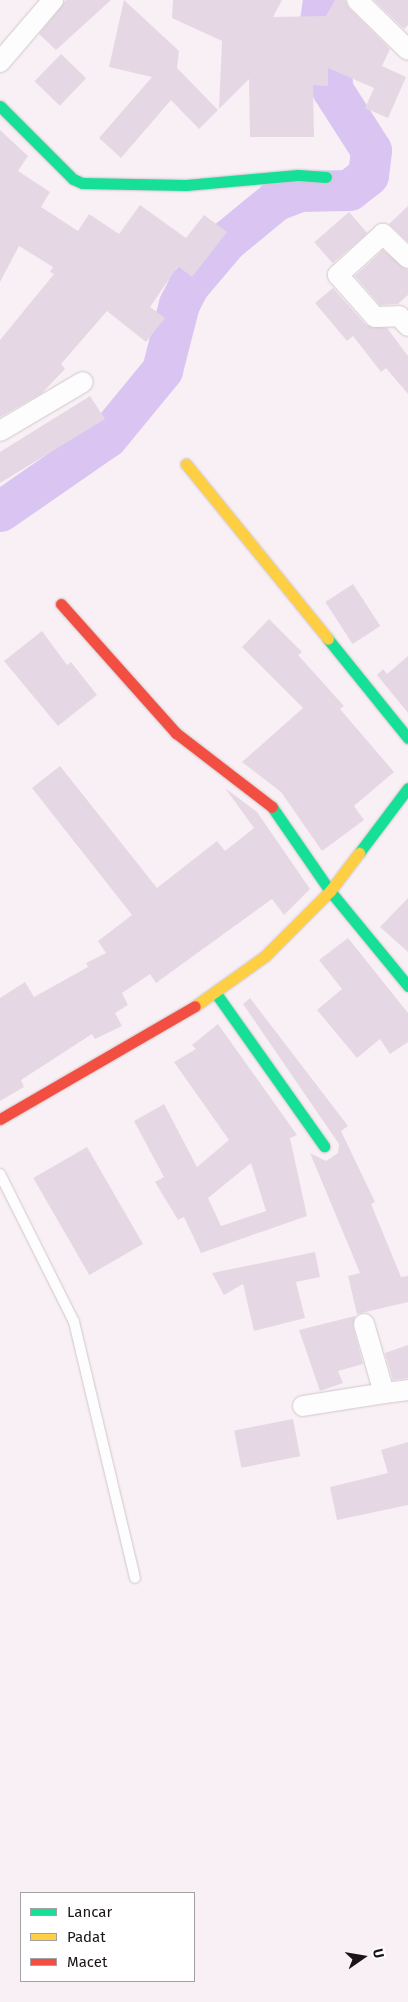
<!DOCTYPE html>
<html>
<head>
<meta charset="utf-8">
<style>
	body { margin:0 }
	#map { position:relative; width:408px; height:2002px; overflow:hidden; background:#f9f0f5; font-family:"Fira Sans",sans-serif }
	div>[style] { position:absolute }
	.river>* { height:41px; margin:-20.5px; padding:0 20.5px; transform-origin:20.5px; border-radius:20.5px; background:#dac5f2 }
	.building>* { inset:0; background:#e5d8e4; transform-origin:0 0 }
	.roads { filter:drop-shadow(0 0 1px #cfc7cc) drop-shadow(0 0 1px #cfc7cc) }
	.lane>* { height:10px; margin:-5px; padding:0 5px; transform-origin:5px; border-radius:5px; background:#fefdfe }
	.street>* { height:20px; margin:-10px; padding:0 10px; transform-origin:10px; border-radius:10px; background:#fefdfe }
	.fast>* { height:11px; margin:-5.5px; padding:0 5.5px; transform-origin:5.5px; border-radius:5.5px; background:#16e098 }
	.slow>* { height:11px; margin:-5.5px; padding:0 5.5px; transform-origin:5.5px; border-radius:5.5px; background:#ffcf43 }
	.jam>* { height:11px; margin:-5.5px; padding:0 5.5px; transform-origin:5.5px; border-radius:5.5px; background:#f24e42 }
	span { translate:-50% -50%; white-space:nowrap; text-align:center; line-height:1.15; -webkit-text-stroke:4px #fff; paint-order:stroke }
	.legend { position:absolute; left:20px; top:1892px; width:175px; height:90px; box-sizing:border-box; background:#fff; border:1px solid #a3a1a3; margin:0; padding:6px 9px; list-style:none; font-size:15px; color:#1a1418 }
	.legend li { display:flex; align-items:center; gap:10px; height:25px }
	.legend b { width:25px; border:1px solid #a3a1a3 }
	.north { position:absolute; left:338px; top:1932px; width:50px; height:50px; -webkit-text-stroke:4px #fff; paint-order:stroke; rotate:77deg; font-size:14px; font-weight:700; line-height:20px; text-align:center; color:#1a1418 }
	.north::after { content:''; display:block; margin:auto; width:18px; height:22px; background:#1a1418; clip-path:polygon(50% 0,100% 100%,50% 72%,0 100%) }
</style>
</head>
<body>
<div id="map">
	<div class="river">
		<i style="left:0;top:511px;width:130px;rotate:-34.7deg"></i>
		<i style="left:107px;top:437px;width:87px;rotate:-50.6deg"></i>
		<i style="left:162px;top:370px;width:68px;rotate:-75.6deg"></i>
		<i style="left:179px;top:304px;width:20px;rotate:-63deg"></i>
		<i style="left:188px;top:286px;width:59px;rotate:-49.8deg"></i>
		<i style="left:226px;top:241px;width:65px;rotate:-39.4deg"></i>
		<i style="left:276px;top:200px;width:25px;rotate:-21deg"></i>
		<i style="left:299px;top:191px;width:50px;rotate:-1.1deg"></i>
		<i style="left:349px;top:190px;width:24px;rotate:-38deg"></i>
		<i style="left:368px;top:175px;width:25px;rotate:-83deg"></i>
		<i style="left:371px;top:150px;width:72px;rotate:-122.6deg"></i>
		<i style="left:332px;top:89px;width:39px;rotate:-91deg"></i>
		<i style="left:331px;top:50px;width:31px;rotate:-111deg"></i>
		<i style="left:320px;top:21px;width:21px;rotate:-82deg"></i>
	</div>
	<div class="building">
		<i style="clip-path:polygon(66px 0,111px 0,56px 50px,39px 34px)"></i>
		<i style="clip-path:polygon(124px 0,179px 51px,177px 68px,218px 110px,199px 129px,171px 100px,121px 158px,99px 138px,152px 77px,109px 67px)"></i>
		<i style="clip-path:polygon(173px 0,282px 0,273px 17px,326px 16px,335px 0,345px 0,349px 8px,390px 49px,382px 66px,406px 77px,388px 118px,365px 108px,374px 88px,328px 68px,328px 86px,313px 85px,314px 137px,250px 137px,249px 79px,219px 109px,222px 41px,172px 18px)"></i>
		<i style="clip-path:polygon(374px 0,408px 0,408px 25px,404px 29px)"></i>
		<i style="left:61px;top:54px;width:35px;height:38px;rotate:44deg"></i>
		<i style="clip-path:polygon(0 130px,28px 156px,18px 171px,50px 192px,41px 207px,78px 231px,89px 214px,119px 234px,140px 205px,186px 238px,204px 215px,227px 232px,192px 277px,178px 266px,150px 307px,165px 318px,146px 342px,107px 311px,61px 364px,65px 369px,42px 393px,0 417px,0 340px,54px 274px,50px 272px,53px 267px,19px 246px,0 282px)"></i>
		<i style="clip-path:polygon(408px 206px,408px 242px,389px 224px)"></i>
		<i style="left:349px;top:212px;width:28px;height:46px;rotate:49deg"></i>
		<i style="clip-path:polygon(383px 250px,408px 270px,408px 295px,398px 304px,380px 305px,355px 276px)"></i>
		<i style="clip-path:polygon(333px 288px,366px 325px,387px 328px,408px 356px,408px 394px,386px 368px,381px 372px,353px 336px,347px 341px,315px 303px)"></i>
		<i style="clip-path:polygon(90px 396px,105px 419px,0 483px,0 452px)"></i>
		<i style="left:353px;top:584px;width:50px;height:33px;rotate:57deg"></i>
		<i style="clip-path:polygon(269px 619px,302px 652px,298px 655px,344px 706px,340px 709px,394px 772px,354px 806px,364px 820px,322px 851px,281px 792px,242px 762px,303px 708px,242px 647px)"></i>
		<i style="clip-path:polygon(42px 631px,67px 665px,71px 662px,97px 695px,58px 726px,4px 661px)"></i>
		<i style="clip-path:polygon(408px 656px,408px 713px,377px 675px,383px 669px,387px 674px)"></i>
		<i style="clip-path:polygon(60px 766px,157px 888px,217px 841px,225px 851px,254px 828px,225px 788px,257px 812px,310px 889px,284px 915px,272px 899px,156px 983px,150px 974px,122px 993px,128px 1005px,115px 1013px,122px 1026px,95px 1039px,92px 1034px,21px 1080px,24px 1087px,0 1101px,0 998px,25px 982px,34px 997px,88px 967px,86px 963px,106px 953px,98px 941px,132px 915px,32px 788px)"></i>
		<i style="clip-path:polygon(408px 898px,408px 952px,380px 927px)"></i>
		<i style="clip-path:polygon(348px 938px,408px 1013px,408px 1042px,390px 1054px,380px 1039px,357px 1058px,317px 1010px,342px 989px,319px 960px)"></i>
		<i style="clip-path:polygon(250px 998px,348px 1126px,341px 1131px,375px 1202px,371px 1204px,401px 1277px,408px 1276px,408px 1302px,357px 1314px,348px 1276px,360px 1273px,310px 1153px,326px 1161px,338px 1153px,339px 1144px,243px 1004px)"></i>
		<i style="clip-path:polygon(evenodd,218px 1024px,297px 1135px,290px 1138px,307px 1216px,201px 1253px,184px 1217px,178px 1220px,155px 1182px,164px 1177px,134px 1121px,164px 1104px,197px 1167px,229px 1140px,174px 1062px,196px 1049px,192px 1045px,218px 1024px,251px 1163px,266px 1211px,221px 1226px,208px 1198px,251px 1163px)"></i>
		<i style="left:87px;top:1147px;width:112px;height:62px;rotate:60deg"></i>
		<i style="clip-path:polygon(315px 1252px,320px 1277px,296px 1282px,305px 1318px,254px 1331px,243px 1284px,224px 1295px,212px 1273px)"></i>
		<i style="clip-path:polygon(355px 1316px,353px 1327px,363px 1364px,338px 1371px,343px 1383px,320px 1391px,299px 1330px)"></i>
		<i style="clip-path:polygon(408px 1345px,408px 1378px,393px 1380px,385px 1353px)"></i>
		<i style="left:293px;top:1419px;width:38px;height:60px;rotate:79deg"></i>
		<i style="clip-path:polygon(408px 1442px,408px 1505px,337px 1520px,330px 1487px,388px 1473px,381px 1450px)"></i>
	</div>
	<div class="roads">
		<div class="lane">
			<i style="left:0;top:1174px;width:165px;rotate:63.4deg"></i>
			<i style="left:74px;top:1322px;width:263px;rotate:76.6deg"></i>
		</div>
		<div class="street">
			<i style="left:357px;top:0;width:71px;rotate:44.4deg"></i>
			<i style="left:0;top:62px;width:82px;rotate:-49.5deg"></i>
			<i style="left:408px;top:258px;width:35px;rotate:-136deg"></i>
			<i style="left:383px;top:234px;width:61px;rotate:137.7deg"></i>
			<i style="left:338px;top:275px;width:56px;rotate:48.6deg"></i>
			<i style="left:375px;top:317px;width:24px;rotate:-2deg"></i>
			<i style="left:399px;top:316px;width:13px;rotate:48deg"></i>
			<i style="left:0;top:431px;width:96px;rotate:-30.6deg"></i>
			<i style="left:364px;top:1324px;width:72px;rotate:73.8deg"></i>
			<i style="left:384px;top:1393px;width:24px;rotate:-7deg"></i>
			<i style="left:303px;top:1406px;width:82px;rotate:-9.1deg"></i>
		</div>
		<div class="fast">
			<i style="left:0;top:106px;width:103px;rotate:45deg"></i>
			<i style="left:73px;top:179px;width:10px;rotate:24deg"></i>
			<i style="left:82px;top:183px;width:104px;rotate:1.1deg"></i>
			<i style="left:186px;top:185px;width:112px;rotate:-5.1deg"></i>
			<i style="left:298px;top:175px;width:28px;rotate:4deg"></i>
			<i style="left:328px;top:639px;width:127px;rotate:51.1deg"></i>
			<i style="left:272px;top:807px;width:102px;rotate:55.4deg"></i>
			<i style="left:330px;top:891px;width:123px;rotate:50.6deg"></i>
			<i style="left:359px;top:853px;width:81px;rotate:-53deg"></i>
			<i style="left:215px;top:992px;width:189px;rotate:54.7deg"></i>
		</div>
		<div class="slow">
			<i style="left:186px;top:464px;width:225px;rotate:50.9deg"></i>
			<i style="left:195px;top:1006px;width:86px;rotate:-35.5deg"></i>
			<i style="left:265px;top:956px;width:92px;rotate:-45deg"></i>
			<i style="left:330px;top:891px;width:48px;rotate:-52.7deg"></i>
		</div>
		<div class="jam">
			<i style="left:61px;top:604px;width:173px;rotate:48.3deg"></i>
			<i style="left:176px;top:733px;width:121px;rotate:37.6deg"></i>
			<i style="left:0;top:1119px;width:225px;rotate:-30.1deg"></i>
		</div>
	</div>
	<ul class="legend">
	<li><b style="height:6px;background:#16e098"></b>Lancar</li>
	<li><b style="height:6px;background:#ffcf43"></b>Padat</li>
	<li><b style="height:6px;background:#f24e42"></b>Macet</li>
	</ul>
	<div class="north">U</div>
</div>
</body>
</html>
